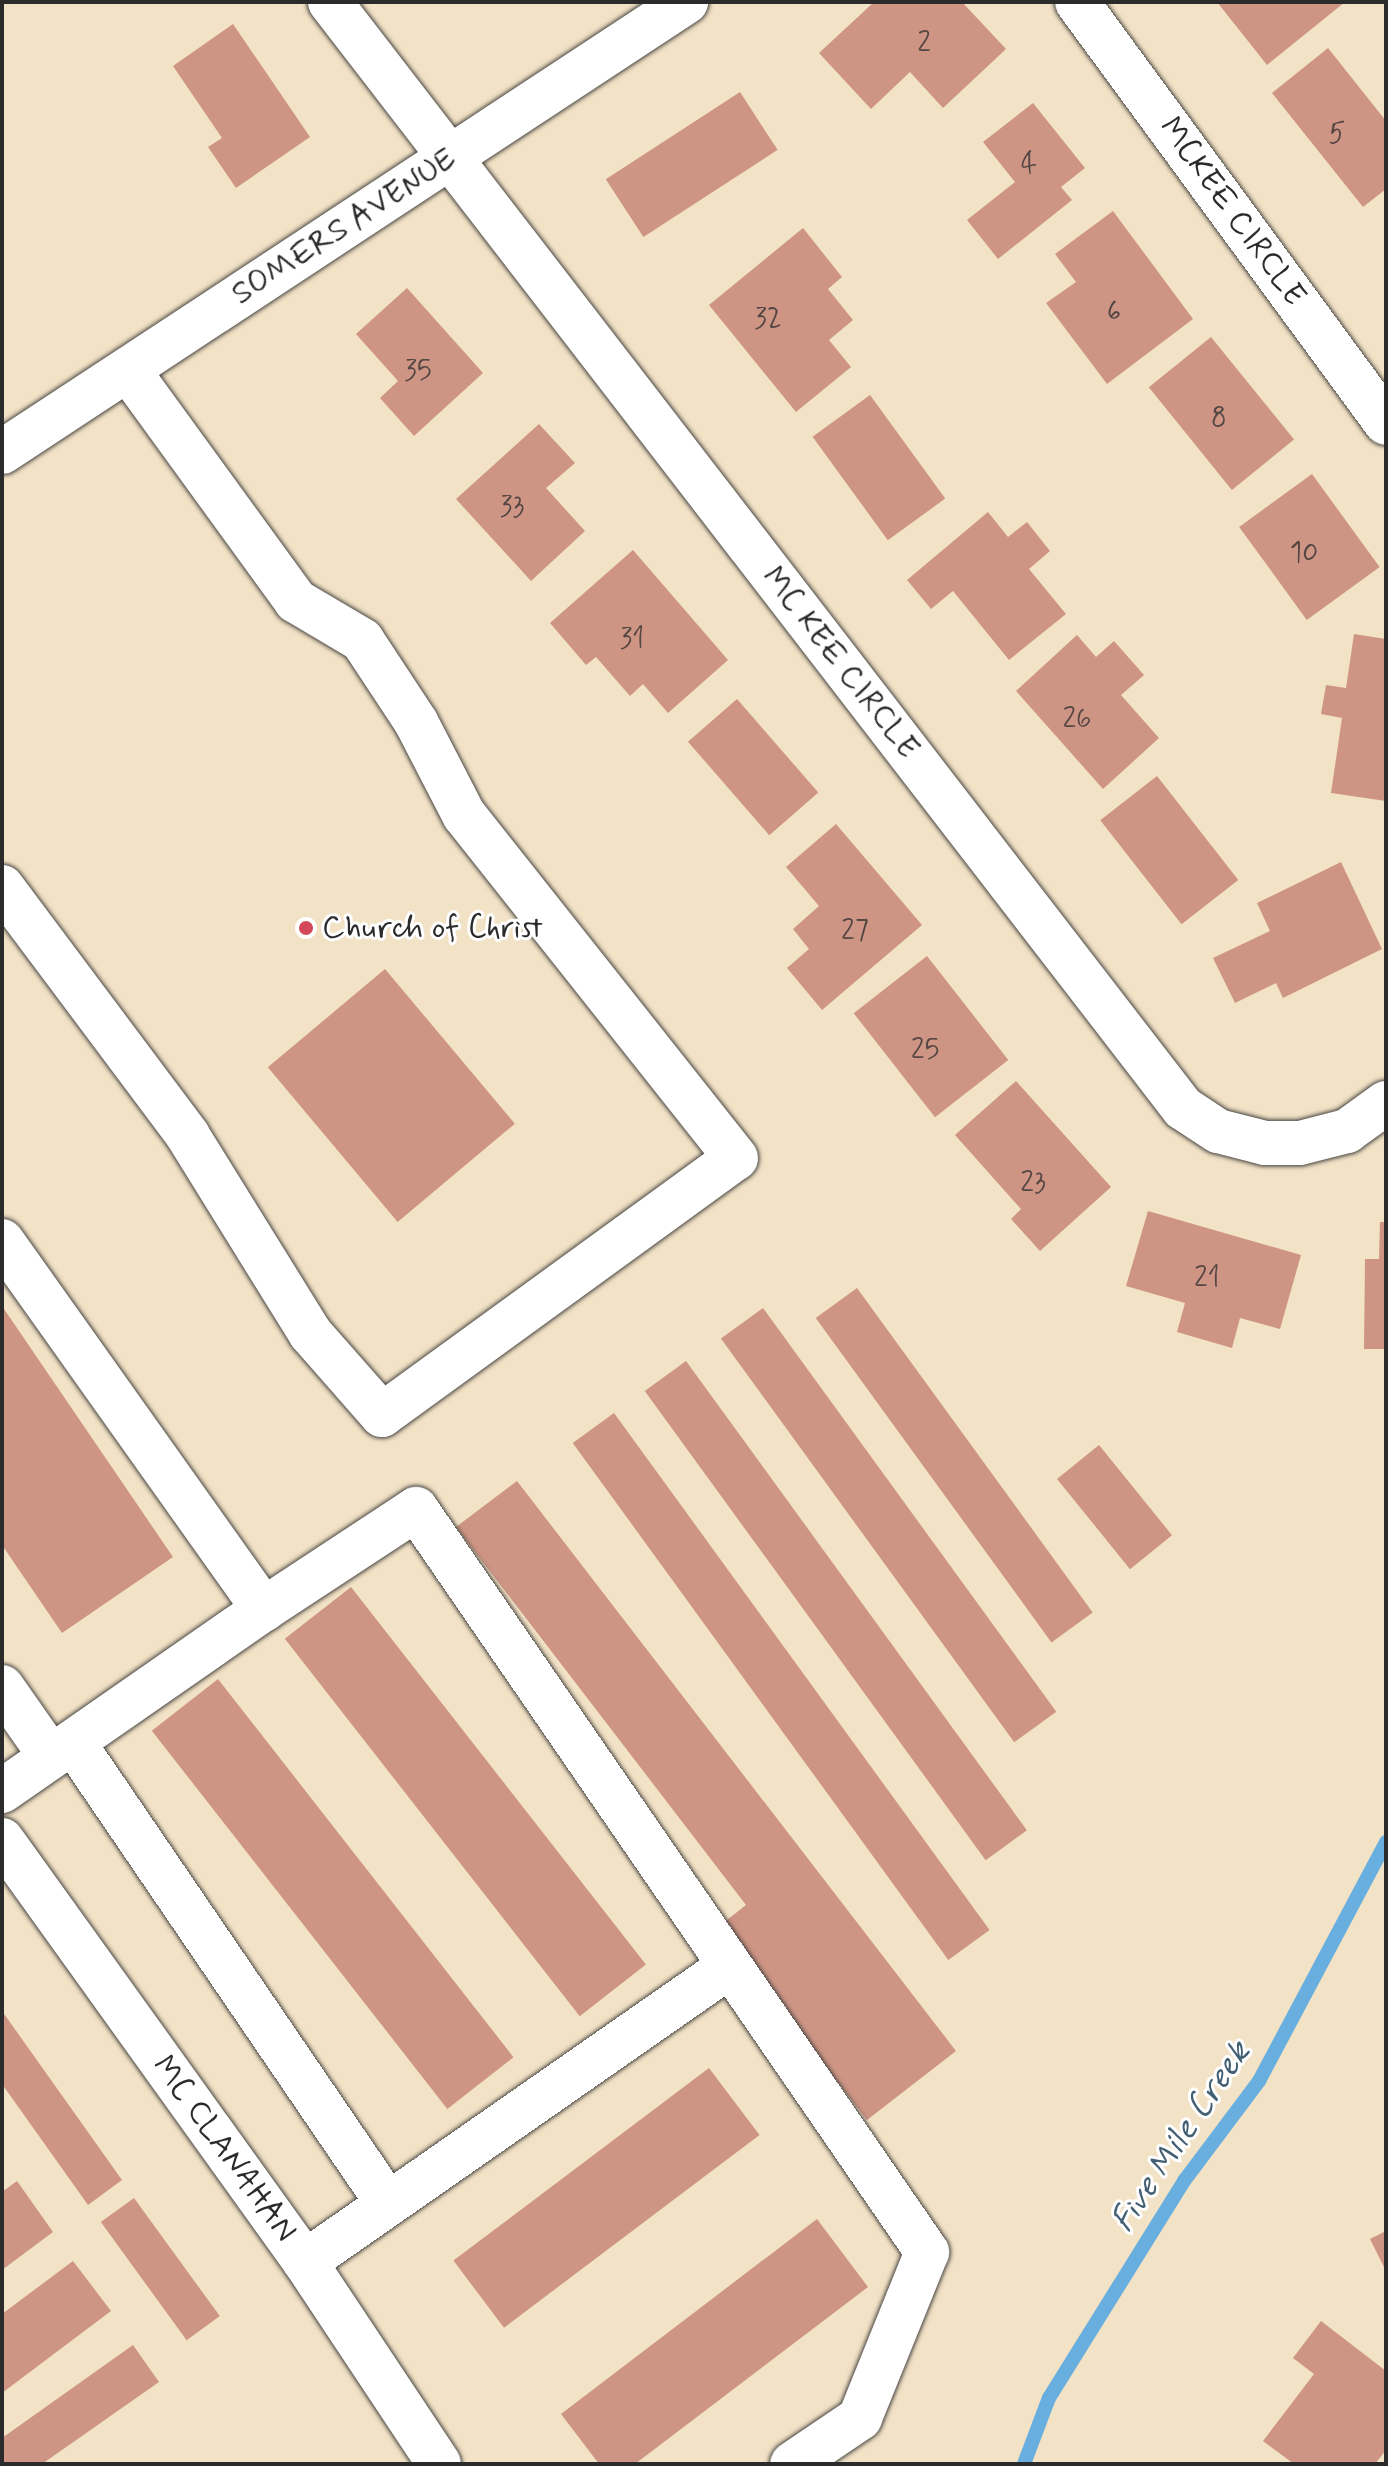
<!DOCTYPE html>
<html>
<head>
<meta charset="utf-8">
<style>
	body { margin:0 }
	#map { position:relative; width:1388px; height:2466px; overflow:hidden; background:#f2e2c6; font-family:Mynerve,sans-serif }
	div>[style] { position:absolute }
	.stream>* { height:14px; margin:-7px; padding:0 7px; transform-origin:7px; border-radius:7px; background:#68aede }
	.building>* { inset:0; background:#ce9585; transform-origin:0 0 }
	.roads { filter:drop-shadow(0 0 2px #494642) drop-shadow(0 0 2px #494642) }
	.minor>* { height:44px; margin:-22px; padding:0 22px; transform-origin:22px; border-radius:22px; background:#fff }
	.dots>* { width:22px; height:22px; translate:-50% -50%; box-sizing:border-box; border:4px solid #fff; border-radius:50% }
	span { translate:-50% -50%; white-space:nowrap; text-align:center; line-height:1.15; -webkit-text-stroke:6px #fff; paint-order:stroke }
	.number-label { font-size:28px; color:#544642 }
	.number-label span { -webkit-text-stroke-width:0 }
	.street-label { font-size:32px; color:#2b2b2b }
	.poi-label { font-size:32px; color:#2b2b2b }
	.left { translate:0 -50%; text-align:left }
	.water-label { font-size:34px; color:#435f73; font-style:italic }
	.frame { position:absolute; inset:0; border:4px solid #2b2b2b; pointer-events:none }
</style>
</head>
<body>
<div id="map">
	<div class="stream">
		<i style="left:1024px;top:2464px;width:71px;rotate:-69.3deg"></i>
		<i style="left:1049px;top:2398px;width:256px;rotate:-58.1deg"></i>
		<i style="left:1184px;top:2181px;width:125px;rotate:-53.1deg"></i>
		<i style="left:1259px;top:2081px;width:271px;rotate:-62deg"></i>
	</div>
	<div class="building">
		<i style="clip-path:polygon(874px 2px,962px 2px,1006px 49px,943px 108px,910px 72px,871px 109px,819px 53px)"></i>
		<i style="clip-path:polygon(1217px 2px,1345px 2px,1267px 65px)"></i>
		<i style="clip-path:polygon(233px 24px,310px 137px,236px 188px,208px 147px,222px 138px,173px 66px)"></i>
		<i style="clip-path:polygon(1328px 48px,1386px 121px,1386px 189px,1363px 207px,1272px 93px)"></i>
		<i style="left:740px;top:92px;width:69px;height:160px;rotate:57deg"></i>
		<i style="clip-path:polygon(1033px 103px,1085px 168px,1061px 187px,1072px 200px,998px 259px,967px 220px,1015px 182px,983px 142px)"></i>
		<i style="clip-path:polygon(1113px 211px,1193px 319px,1107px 384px,1046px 303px,1076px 282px,1055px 254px)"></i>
		<i style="clip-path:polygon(803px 228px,842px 277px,828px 289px,853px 320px,829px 340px,851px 367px,796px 412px,709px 305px)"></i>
		<i style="clip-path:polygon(407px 288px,483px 373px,414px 436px,380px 398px,398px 381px,356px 334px)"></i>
		<i style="left:1211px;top:337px;width:132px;height:80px;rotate:51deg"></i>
		<i style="left:870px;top:395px;width:128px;height:71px;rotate:54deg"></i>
		<i style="clip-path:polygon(539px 424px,575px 463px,546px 488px,585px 531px,531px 581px,456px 499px)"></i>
		<i style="left:1312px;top:474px;width:115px;height:90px;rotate:54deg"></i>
		<i style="clip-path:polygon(988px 512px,1008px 537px,1027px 522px,1050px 551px,1029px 569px,1066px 614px,1009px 660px,953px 591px,931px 609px,907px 580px)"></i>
		<i style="clip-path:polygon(633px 550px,728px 660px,668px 713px,643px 684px,630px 696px,596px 657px,586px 665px,550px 623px)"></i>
		<i style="clip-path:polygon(1354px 634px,1386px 639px,1386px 801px,1331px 793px,1342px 718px,1321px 714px,1326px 685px,1346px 688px)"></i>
		<i style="clip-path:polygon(1077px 635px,1096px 657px,1114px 641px,1144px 675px,1121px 695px,1159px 738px,1103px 789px,1016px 691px)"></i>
		<i style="left:737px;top:699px;width:124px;height:65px;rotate:49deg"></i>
		<i style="left:1157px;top:776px;width:132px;height:72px;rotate:52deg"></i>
		<i style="clip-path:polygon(836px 824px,922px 925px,822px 1010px,787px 968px,809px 949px,793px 929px,819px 906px,786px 867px)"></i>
		<i style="clip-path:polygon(1341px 862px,1382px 949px,1283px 998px,1276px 983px,1235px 1003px,1213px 958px,1270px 931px,1257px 903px)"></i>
		<i style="left:927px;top:956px;width:132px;height:93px;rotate:52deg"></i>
		<i style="left:385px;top:969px;width:202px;height:153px;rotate:50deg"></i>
		<i style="clip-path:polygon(1016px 1081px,1111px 1187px,1040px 1251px,1011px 1219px,1021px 1209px,955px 1135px)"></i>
		<i style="clip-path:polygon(1148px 1211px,1301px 1255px,1280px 1329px,1240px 1318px,1232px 1348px,1177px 1332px,1185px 1303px,1126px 1286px)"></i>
		<i style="clip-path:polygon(1380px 1222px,1386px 1222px,1386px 1349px,1364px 1349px,1365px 1259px,1379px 1259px)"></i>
		<i style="left:857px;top:1288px;width:401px;height:51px;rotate:54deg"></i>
		<i style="clip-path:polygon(2px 1306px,173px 1557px,62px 1633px,2px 1545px)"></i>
		<i style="left:763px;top:1308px;width:499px;height:52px;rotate:54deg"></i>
		<i style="left:686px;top:1361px;width:580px;height:51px;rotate:54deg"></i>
		<i style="left:614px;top:1413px;width:639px;height:51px;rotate:54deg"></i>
		<i style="left:1099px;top:1445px;width:116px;height:54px;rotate:51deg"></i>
		<i style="clip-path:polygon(517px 1481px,956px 2051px,867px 2120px,718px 1927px,746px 1905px,456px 1527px)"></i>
		<i style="left:351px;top:1587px;width:479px;height:84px;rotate:52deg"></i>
		<i style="left:218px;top:1679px;width:480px;height:84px;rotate:52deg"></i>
		<i style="clip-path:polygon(2px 2011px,122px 2180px,88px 2205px,2px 2084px)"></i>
		<i style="left:709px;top:2068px;width:84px;height:320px;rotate:53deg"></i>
		<i style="clip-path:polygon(17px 2181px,53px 2232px,2px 2270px,2px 2192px)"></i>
		<i style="left:134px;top:2198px;width:146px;height:41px;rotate:54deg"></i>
		<i style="clip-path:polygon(817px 2219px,868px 2287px,635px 2464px,599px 2464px,561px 2414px)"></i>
		<i style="clip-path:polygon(1386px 2231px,1386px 2271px,1370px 2239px)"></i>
		<i style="clip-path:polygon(73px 2261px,111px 2311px,2px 2393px,2px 2314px)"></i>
		<i style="clip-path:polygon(1321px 2321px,1386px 2371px,1386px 2450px,1375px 2464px,1294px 2464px,1263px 2441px,1314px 2374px,1293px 2358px)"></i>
		<i style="clip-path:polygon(133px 2345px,159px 2382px,42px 2464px,2px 2464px,2px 2438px)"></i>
	</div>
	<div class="roads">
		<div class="minor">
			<i style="left:330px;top:2px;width:1397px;rotate:52.36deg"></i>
			<i style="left:1183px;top:1108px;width:42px;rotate:33.3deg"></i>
			<i style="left:1218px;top:1131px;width:49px;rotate:14.3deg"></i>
			<i style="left:1265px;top:1143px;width:35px"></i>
			<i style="left:1300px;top:1143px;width:49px;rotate:-14.3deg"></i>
			<i style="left:1347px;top:1131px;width:48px;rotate:-35.7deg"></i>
			<i style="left:1077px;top:2px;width:522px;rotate:53.72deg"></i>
			<i style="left:2px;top:452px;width:819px;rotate:-33.34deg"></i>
			<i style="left:2px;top:887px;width:311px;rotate:53.2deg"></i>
			<i style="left:188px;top:1136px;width:232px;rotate:58.2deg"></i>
			<i style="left:310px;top:1333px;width:109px;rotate:48.7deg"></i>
			<i style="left:382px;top:1415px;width:437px;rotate:-36deg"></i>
			<i style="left:736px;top:1158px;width:438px;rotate:-128.4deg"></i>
			<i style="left:464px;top:815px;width:105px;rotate:-117.3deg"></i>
			<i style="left:416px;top:722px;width:98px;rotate:-123.4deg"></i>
			<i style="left:362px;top:640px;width:77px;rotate:-149.4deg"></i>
			<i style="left:296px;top:601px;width:286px;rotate:-126deg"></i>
			<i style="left:2px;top:1241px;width:452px;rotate:54.6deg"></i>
			<i style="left:2px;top:1687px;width:85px;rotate:55deg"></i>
			<i style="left:73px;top:1742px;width:559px;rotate:55.71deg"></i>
			<i style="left:2px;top:1791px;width:319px;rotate:-34.8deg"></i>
			<i style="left:264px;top:1609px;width:182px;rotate:-33.3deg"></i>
			<i style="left:416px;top:1509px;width:902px;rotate:55.48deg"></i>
			<i style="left:927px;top:2252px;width:179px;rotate:112deg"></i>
			<i style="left:860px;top:2418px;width:82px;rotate:145.9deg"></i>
			<i style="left:2px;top:1840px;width:520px;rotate:54.32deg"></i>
			<i style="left:305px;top:2262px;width:242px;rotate:56.4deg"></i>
			<i style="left:305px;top:2262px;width:518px;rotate:-34.86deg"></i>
		</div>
	</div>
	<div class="dots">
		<i style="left:306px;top:928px;background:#d1495b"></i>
	</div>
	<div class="number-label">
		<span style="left:924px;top:44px">2</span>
		<span style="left:1337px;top:135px">5</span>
		<span style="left:1029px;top:165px">4</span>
		<span style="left:1114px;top:313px">6</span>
		<span style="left:768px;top:320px">32</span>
		<span style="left:418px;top:372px">35</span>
		<span style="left:1219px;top:419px">8</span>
		<span style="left:512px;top:508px">33</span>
		<span style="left:1304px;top:554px">10</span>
		<span style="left:632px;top:640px">31</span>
		<span style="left:1077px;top:720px">26</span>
		<span style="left:855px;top:932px">27</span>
		<span style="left:925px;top:1051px">25</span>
		<span style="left:1033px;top:1184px">23</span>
		<span style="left:1207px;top:1279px">21</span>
	</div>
	<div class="street-label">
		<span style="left:1232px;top:212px;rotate:54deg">MCKEE CIRCLE</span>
		<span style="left:344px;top:227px;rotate:-33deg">SOMERS AVENUE</span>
		<span style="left:840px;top:663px;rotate:52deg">MC KEE CIRCLE</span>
		<span style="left:224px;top:2149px;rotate:54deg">MC CLANAHAN</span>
	</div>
	<div class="poi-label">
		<span class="left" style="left:322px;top:928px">Church of Christ</span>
	</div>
	<div class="water-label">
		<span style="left:1181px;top:2137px;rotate:-56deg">Five Mile Creek</span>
	</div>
	<div class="frame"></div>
</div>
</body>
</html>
